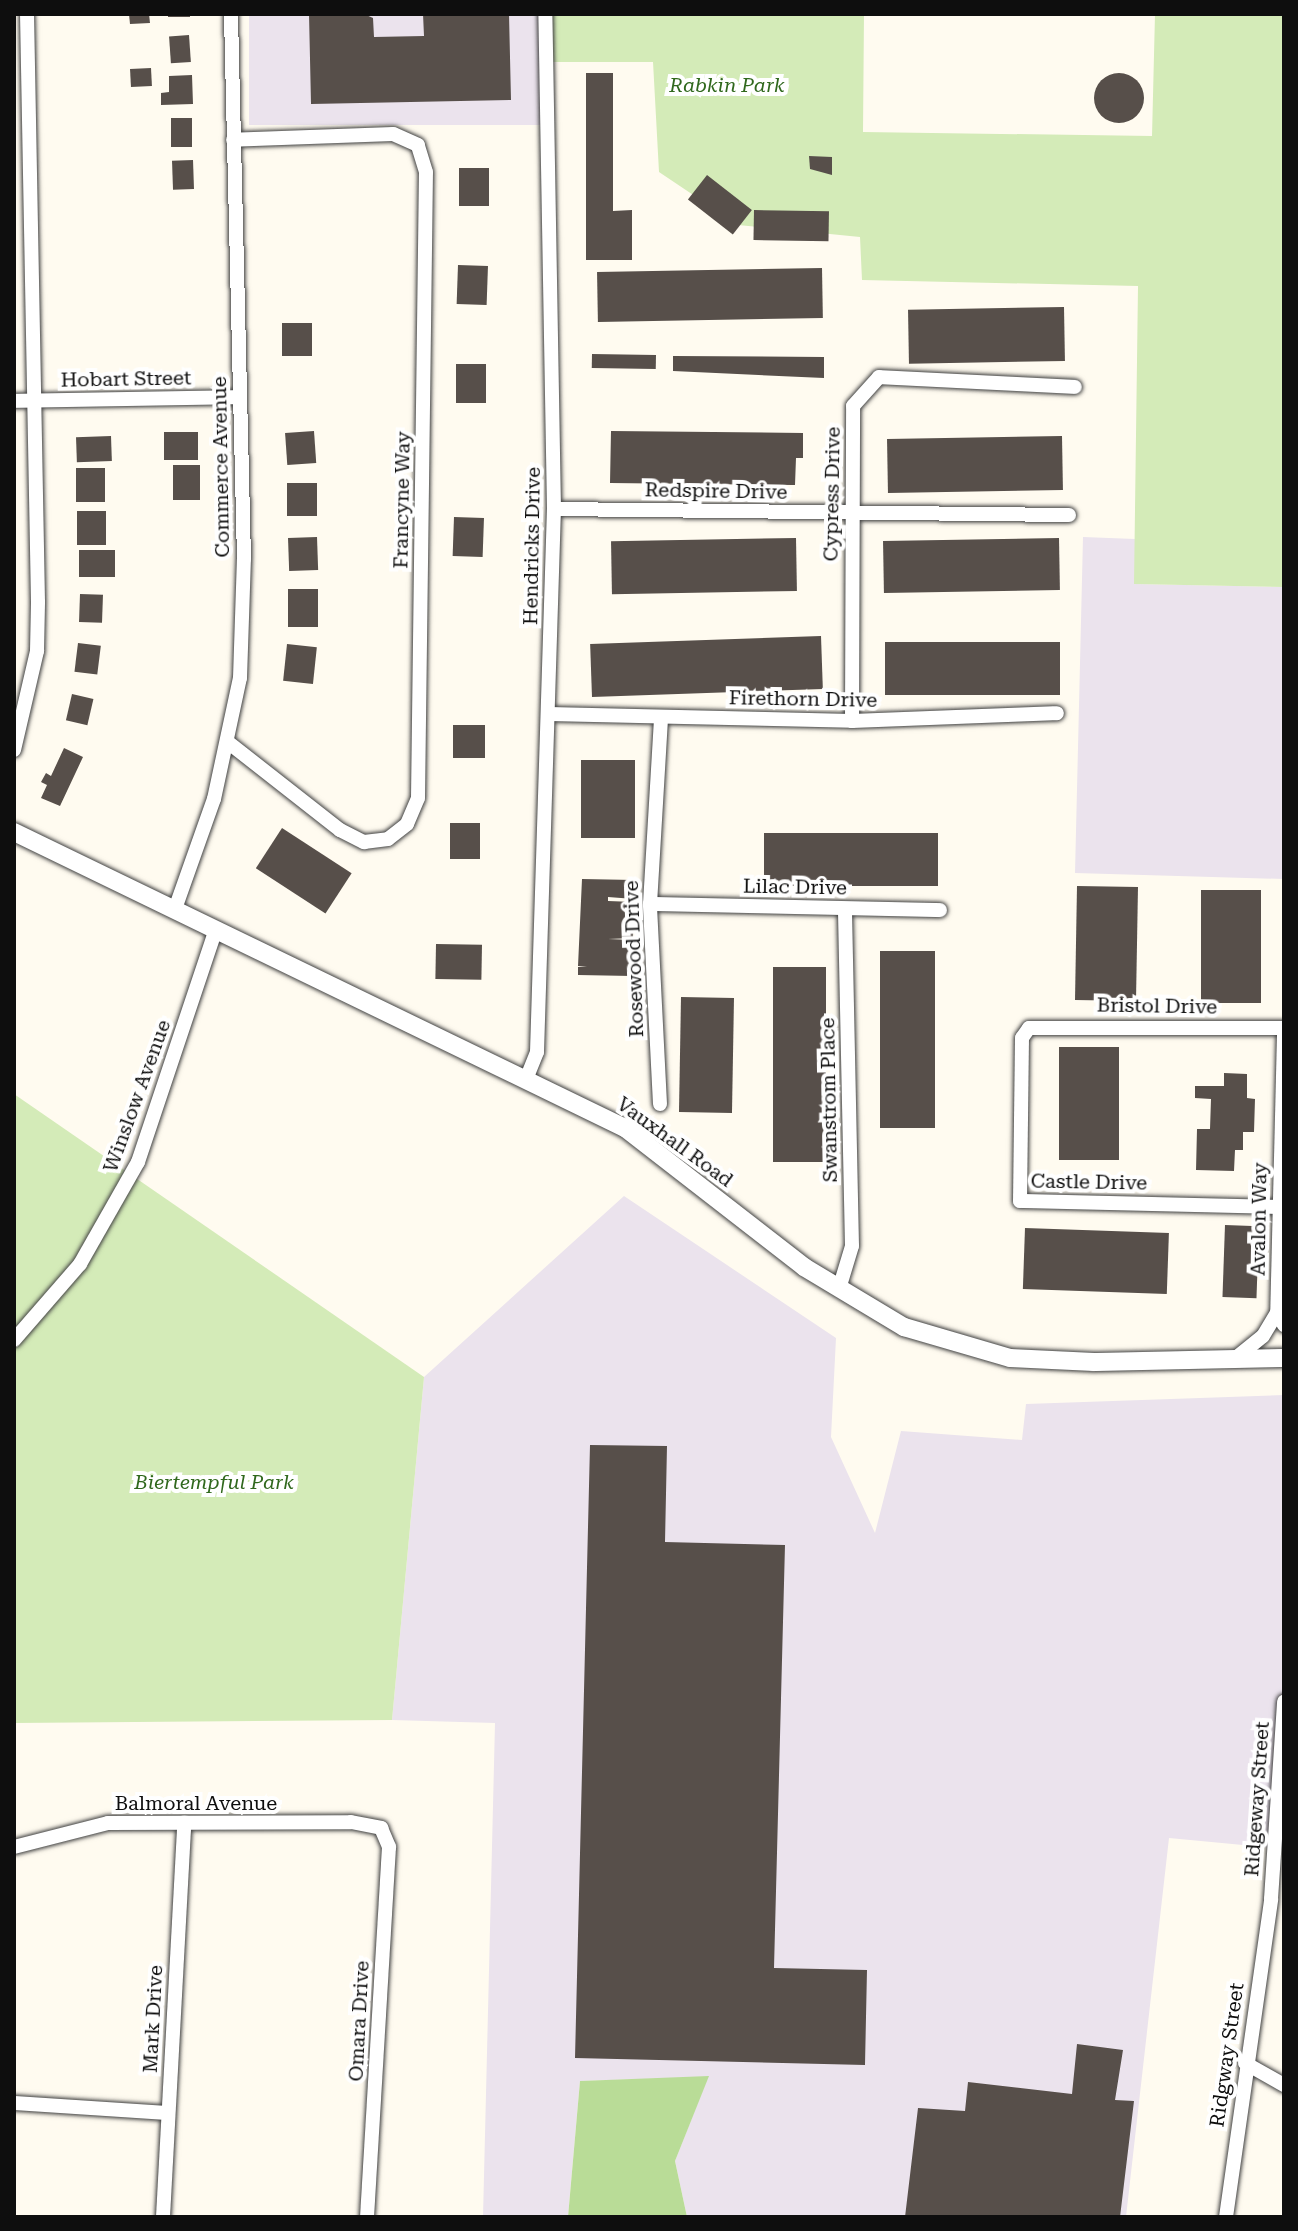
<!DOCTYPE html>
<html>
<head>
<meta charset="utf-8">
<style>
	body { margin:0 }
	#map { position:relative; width:1298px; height:2231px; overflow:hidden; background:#fffbf0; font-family:"Roboto Serif",serif }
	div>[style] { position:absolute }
	.industrial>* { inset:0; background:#ebe3ed; transform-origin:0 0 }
	.green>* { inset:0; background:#d4ebb8 }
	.forest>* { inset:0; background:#b9dc97 }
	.building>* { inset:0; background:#574f4a; transform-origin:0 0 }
	.round { border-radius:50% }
	.roads { filter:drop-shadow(0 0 2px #414141) drop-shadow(0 0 2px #414141) }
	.minor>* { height:14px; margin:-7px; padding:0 7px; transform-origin:7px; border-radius:7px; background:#fff }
	.tertiary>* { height:18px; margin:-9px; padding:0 9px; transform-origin:9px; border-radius:9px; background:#fff }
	span { translate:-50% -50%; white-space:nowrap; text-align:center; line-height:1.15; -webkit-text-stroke:8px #fff; paint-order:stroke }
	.park-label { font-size:20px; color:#30681d; font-style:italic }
	.street-label { font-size:20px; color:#0e0e0e }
	.frame { position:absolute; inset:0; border:16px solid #0e0e0e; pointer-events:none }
</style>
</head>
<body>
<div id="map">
	<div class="industrial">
		<i style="left:249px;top:14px;width:303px;height:111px"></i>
		<i style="clip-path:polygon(1083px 537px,1135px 539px,1135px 584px,1284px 587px,1284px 879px,1075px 873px)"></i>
		<i style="clip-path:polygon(624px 1196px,836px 1338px,831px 1437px,875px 1533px,901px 1431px,1022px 1440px,1026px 1404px,1284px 1395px,1284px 1849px,1169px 1838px,1126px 2217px,687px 2217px,675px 2161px,708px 2077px,580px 2081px,568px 2217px,483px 2217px,495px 1723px,392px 1720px,424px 1377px)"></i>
	</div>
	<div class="green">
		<i style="clip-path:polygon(546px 14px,864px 14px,863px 132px,1152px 136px,1155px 14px,1284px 14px,1284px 587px,1134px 584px,1138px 286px,862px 280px,860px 237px,738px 225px,659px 172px,653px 62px,544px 62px)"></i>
		<i style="clip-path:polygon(14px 1094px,424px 1377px,392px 1720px,14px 1723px)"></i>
	</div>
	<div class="forest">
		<i style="clip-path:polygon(709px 2076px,675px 2161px,687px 2217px,568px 2217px,580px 2081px)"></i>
	</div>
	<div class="building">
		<i style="clip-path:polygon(129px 14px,149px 14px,150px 23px,130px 24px)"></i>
		<i style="left:168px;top:14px;width:22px;height:3px"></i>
		<i style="clip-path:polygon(309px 14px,364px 14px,373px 18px,374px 37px,424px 36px,423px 14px,509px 14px,511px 100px,311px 104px)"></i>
		<i style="left:189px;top:35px;width:27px;height:20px;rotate:86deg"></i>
		<i style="left:151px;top:68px;width:18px;height:21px;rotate:87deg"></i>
		<i class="round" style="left:1094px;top:73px;width:50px;height:50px"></i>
		<i style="clip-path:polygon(586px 73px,613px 73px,613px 211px,632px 210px,632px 260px,586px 260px)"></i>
		<i style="clip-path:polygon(192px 75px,193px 104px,161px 105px,161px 93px,169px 92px,169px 76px)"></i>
		<i style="left:171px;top:118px;width:21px;height:29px"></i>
		<i style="clip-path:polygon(809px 156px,832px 157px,832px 175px,810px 169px)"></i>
		<i style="left:193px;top:160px;width:29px;height:21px;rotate:88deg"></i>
		<i style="left:459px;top:168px;width:30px;height:38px"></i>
		<i style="left:707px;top:175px;width:57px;height:31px;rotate:38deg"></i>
		<i style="left:754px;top:210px;width:75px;height:30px;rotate:1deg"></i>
		<i style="left:458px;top:265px;width:30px;height:39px;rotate:2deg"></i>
		<i style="left:822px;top:268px;width:50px;height:225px;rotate:89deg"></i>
		<i style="left:1064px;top:307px;width:54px;height:156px;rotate:89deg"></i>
		<i style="left:282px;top:323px;width:30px;height:33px"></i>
		<i style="left:592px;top:354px;width:64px;height:14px;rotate:1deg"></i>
		<i style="clip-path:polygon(673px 356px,824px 357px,824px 378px,673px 371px)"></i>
		<i style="left:456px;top:364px;width:30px;height:39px"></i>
		<i style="left:314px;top:431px;width:32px;height:29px;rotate:86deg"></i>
		<i style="clip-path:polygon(611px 431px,803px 433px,803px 458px,796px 458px,795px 485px,610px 483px)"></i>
		<i style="left:198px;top:432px;width:28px;height:34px;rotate:90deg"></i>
		<i style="left:111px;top:436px;width:25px;height:35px;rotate:88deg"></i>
		<i style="left:1062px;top:436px;width:54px;height:175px;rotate:89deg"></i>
		<i style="left:173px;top:465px;width:27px;height:35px"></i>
		<i style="left:105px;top:468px;width:34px;height:29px;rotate:90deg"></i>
		<i style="left:317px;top:483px;width:33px;height:30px;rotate:90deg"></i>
		<i style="left:77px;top:511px;width:29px;height:34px"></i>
		<i style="left:454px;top:517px;width:30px;height:39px;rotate:2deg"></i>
		<i style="left:317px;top:537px;width:33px;height:29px;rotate:88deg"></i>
		<i style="left:796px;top:538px;width:53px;height:185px;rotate:89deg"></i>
		<i style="left:1059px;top:538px;width:52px;height:176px;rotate:89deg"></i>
		<i style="left:115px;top:550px;width:27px;height:36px;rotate:90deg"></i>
		<i style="left:318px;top:589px;width:38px;height:30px;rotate:90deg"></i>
		<i style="left:80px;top:594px;width:23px;height:28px;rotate:2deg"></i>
		<i style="left:821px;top:636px;width:53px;height:231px;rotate:88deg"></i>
		<i style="left:1060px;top:642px;width:53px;height:175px;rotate:90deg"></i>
		<i style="left:78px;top:643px;width:23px;height:29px;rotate:7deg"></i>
		<i style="left:287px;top:644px;width:30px;height:37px;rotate:6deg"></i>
		<i style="left:72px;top:694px;width:22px;height:27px;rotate:13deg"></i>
		<i style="left:453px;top:725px;width:32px;height:33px"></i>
		<i style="clip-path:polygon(64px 748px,83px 757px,60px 806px,41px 798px,47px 785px,41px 782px,46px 773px,51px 776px)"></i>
		<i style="left:581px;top:760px;width:54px;height:78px"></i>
		<i style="left:450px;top:823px;width:30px;height:36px"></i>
		<i style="left:282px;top:828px;width:83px;height:48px;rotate:33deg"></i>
		<i style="left:764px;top:833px;width:174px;height:53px"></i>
		<i style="clip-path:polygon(582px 879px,634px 880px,634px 899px,608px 897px,608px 901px,634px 902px,633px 938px,608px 939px,633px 940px,632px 976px,578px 975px,578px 967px,587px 966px,578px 966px)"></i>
		<i style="left:1077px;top:886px;width:61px;height:114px;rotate:1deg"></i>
		<i style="left:1201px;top:890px;width:60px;height:113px"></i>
		<i style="left:436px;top:944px;width:46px;height:35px;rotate:1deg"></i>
		<i style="left:880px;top:951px;width:55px;height:177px"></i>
		<i style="left:773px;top:967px;width:53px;height:195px"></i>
		<i style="left:681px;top:997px;width:53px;height:115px;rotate:1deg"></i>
		<i style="left:1059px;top:1047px;width:60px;height:113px"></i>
		<i style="clip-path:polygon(1224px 1073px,1247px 1074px,1247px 1098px,1255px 1099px,1254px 1132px,1243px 1132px,1243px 1150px,1235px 1150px,1234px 1171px,1196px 1170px,1197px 1129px,1210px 1129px,1211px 1099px,1195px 1098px,1195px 1086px,1224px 1086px)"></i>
		<i style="left:1225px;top:1225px;width:34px;height:72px;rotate:2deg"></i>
		<i style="left:1025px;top:1228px;width:144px;height:61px;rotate:2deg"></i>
		<i style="clip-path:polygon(590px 1445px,667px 1446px,665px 1542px,785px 1545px,774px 1968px,867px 1970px,865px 2065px,575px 2058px)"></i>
		<i style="clip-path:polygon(1077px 2044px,1123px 2050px,1115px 2100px,1134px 2101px,1120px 2217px,905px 2217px,918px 2108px,965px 2111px,968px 2082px,1072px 2094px)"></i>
	</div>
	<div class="roads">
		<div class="minor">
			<i style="left:14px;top:401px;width:226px;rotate:-1deg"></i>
			<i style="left:554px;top:509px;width:515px;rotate:0.67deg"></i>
			<i style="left:549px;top:714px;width:303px;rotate:1.3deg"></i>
			<i style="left:852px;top:721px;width:205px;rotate:-2.2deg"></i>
			<i style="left:852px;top:721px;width:315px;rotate:-89.8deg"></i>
			<i style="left:853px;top:406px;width:39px;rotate:-48deg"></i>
			<i style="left:879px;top:377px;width:196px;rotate:2.9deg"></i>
			<i style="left:229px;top:743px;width:141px;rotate:38.1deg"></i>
			<i style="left:340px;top:830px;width:27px;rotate:27deg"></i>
			<i style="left:364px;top:842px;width:24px;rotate:-7deg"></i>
			<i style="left:388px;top:839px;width:24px;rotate:-38deg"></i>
			<i style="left:407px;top:824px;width:28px;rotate:-67deg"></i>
			<i style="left:418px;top:798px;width:626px;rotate:-89.27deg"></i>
			<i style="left:426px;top:172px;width:28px;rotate:-107deg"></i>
			<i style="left:418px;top:145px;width:27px;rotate:-156deg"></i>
			<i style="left:393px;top:134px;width:160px;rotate:177.9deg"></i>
			<i style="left:14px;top:750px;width:102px;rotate:-76.9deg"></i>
			<i style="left:37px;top:651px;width:49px;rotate:-88.8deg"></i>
			<i style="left:38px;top:602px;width:588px;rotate:-91.07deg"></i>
			<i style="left:650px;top:904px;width:290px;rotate:1.2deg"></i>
			<i style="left:175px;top:909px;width:117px;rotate:-70.5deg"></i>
			<i style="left:214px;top:799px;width:124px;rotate:-77.9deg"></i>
			<i style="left:240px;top:678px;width:119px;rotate:-88.1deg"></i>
			<i style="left:244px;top:559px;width:545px;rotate:-91.37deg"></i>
			<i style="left:1284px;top:1028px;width:255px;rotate:180deg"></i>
			<i style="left:1029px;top:1028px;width:12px;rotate:125deg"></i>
			<i style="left:1022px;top:1038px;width:163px;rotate:90.7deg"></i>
			<i style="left:1020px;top:1201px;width:264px;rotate:1.3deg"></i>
			<i style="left:1284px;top:1035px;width:278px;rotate:91.4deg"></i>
			<i style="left:1277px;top:1313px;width:14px;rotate:60deg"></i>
			<i style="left:527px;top:1077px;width:27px;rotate:-68deg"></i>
			<i style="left:537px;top:1052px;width:543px;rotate:-88.21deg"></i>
			<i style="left:554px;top:509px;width:495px;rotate:-91deg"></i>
			<i style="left:660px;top:1104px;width:200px;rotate:-92.9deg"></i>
			<i style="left:650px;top:904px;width:187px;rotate:-86.6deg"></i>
			<i style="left:839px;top:1289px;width:45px;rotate:-73.2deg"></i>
			<i style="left:852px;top:1246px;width:337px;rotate:-91.2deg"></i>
			<i style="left:14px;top:1340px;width:101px;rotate:-49deg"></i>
			<i style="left:80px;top:1264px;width:117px;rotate:-60.4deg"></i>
			<i style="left:138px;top:1162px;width:246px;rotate:-71.5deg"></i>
			<i style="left:1237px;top:1357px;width:33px;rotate:-39deg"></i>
			<i style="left:1263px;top:1336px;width:27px;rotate:-59deg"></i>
			<i style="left:14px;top:1847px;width:97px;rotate:-14.3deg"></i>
			<i style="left:108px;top:1823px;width:243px;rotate:-0.2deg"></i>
			<i style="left:351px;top:1822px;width:31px;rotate:11deg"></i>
			<i style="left:381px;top:1828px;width:21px;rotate:67deg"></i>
			<i style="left:389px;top:1847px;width:371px;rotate:93.4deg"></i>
			<i style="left:1245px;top:2063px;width:45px;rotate:29.4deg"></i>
			<i style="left:14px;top:2103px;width:154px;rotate:3.7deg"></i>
			<i style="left:163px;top:2217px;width:395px;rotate:-86.9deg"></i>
			<i style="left:1226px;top:2217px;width:321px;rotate:-81.9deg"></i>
			<i style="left:1271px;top:1899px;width:198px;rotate:-86.2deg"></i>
		</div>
		<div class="tertiary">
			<i style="left:14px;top:832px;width:679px;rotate:25.85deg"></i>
			<i style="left:625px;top:1128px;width:227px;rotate:37.8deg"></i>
			<i style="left:804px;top:1267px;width:117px;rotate:31deg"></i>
			<i style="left:904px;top:1327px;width:110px;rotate:16.3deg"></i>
			<i style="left:1010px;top:1358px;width:84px;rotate:2.7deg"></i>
			<i style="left:1094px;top:1362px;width:190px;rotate:-1.2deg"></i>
		</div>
	</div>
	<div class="park-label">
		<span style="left:727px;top:85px">Rabkin Park</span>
		<span style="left:214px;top:1482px">Biertempful Park</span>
	</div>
	<div class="street-label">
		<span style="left:126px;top:379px;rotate:-1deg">Hobart Street</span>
		<span style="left:221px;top:467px;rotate:-91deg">Commerce Avenue</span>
		<span style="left:716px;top:491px;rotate:1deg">Redspire Drive</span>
		<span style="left:832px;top:494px;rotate:-89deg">Cypress Drive</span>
		<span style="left:402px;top:500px;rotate:-89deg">Francyne Way</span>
		<span style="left:532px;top:546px;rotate:-89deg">Hendricks Drive</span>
		<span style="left:803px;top:699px;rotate:1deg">Firethorn Drive</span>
		<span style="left:795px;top:887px;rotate:1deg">Lilac Drive</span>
		<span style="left:634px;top:959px;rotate:-92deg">Rosewood Drive</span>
		<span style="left:1157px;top:1006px;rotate:1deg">Bristol Drive</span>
		<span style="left:137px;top:1096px;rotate:-70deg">Winslow Avenue</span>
		<span style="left:829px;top:1100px;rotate:-91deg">Swanstrom Place</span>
		<span style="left:675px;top:1142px;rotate:36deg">Vauxhall Road</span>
		<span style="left:1089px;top:1182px;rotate:1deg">Castle Drive</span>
		<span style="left:1259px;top:1219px;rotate:-89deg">Avalon Way</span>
		<span style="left:1257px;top:1799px;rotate:-86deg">Ridgeway Street</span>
		<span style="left:196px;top:1803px">Balmoral Avenue</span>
		<span style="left:153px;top:2019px;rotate:-87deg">Mark Drive</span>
		<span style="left:359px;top:2021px;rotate:-87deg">Omara Drive</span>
		<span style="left:1227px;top:2055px;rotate:-82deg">Ridgway Street</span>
	</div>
	<div class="frame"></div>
</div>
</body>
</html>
